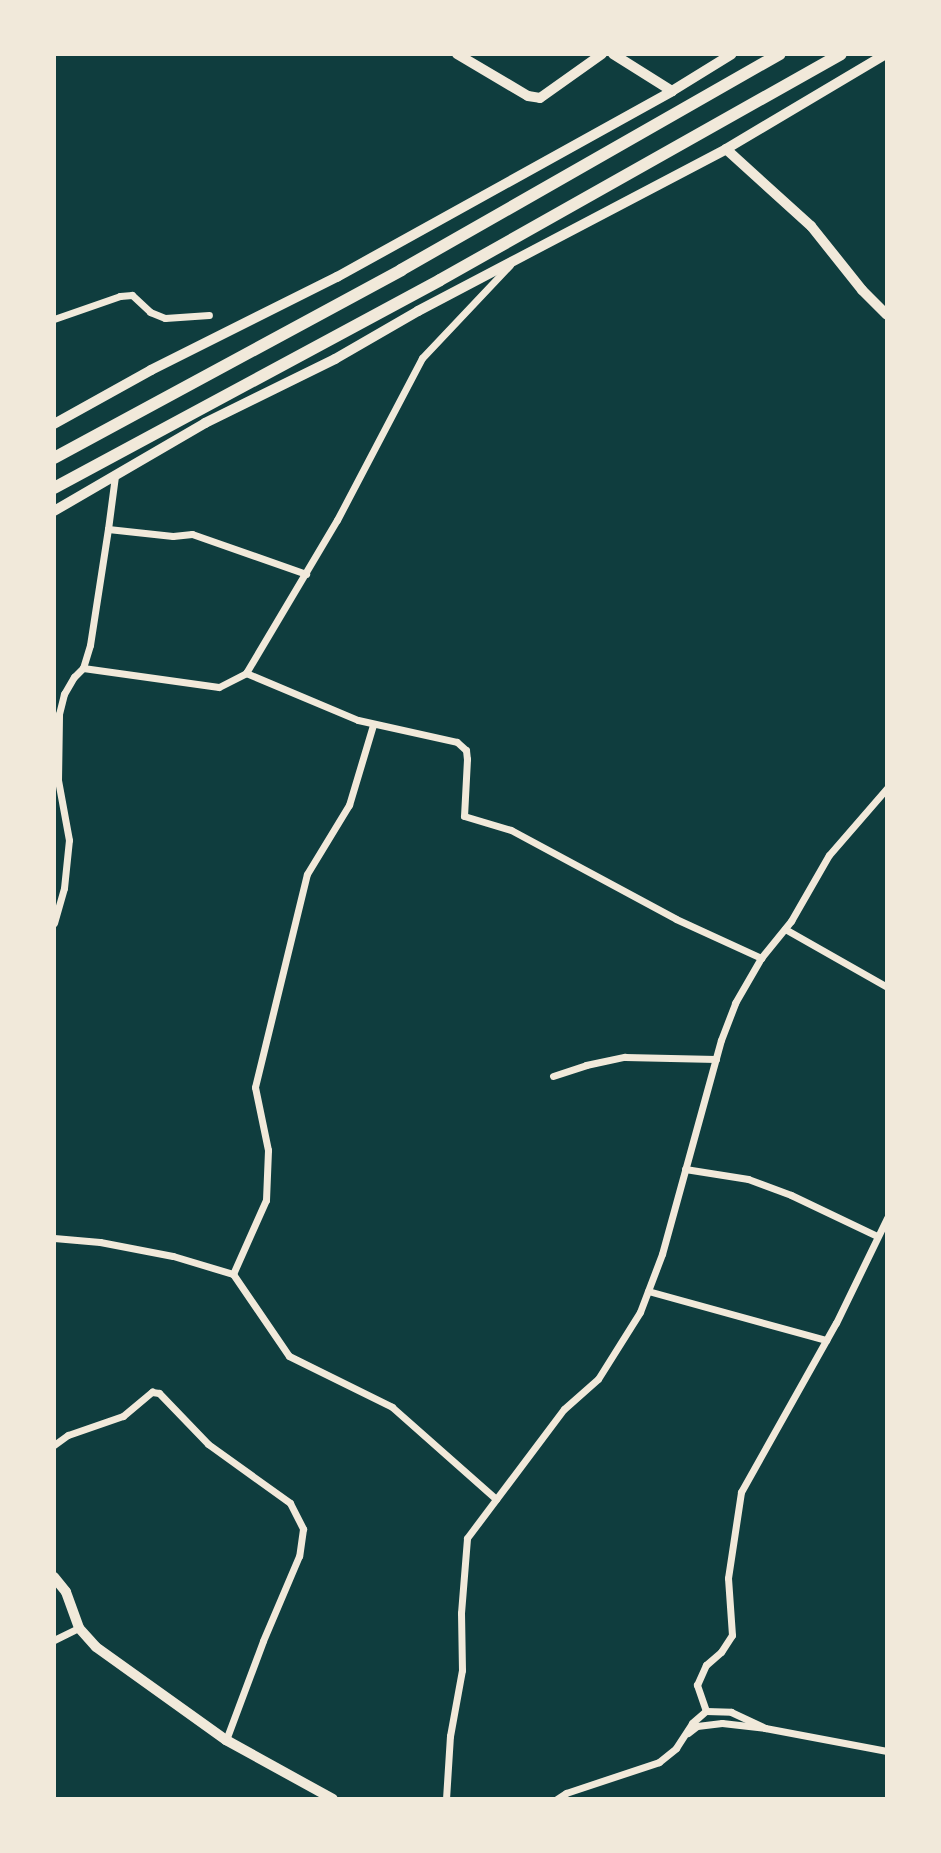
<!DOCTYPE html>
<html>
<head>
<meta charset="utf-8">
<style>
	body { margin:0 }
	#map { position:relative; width:941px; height:1853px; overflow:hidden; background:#0f3d3e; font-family:"Open Sans",sans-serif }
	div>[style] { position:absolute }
	.minor>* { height:7px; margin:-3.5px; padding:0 3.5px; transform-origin:3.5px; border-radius:3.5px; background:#f1e9da }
	.tertiary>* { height:10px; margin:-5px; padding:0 5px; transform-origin:5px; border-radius:5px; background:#f1e9da }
	.secondary>* { height:10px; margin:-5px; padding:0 5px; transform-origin:5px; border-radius:5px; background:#f1e9da }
	.trunk>* { height:12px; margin:-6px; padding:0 6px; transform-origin:6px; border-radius:6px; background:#f1e9da }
	span { translate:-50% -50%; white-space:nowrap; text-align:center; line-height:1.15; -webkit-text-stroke:7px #f1e9da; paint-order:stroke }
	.frame { position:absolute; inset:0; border:56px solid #f1e9da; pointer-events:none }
</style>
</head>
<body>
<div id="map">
	<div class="minor">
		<i style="left:54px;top:319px;width:70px;rotate:-19.2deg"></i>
		<i style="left:120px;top:296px;width:12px;rotate:-5deg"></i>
		<i style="left:132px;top:295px;width:25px;rotate:43deg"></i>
		<i style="left:150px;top:312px;width:16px;rotate:22deg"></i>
		<i style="left:165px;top:318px;width:44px;rotate:-3.9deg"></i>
		<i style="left:108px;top:529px;width:53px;rotate:-82.5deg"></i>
		<i style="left:83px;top:668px;width:24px;rotate:-73deg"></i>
		<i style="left:90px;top:645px;width:117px;rotate:-81.2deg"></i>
		<i style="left:108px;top:529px;width:65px;rotate:6.1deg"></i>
		<i style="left:173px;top:536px;width:19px;rotate:-6deg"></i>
		<i style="left:192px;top:534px;width:121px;rotate:19.3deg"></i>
		<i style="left:246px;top:673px;width:121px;rotate:22.8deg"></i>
		<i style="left:358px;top:720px;width:101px;rotate:12.5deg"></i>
		<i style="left:457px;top:742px;width:12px;rotate:42deg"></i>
		<i style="left:466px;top:750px;width:9px;rotate:84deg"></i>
		<i style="left:467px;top:759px;width:57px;rotate:93deg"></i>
		<i style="left:464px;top:816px;width:49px;rotate:16.6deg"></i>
		<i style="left:511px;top:830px;width:187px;rotate:28.3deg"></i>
		<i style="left:676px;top:919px;width:94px;rotate:24.6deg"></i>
		<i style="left:54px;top:923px;width:36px;rotate:-74deg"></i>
		<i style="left:64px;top:888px;width:48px;rotate:-84.1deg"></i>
		<i style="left:69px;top:840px;width:61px;rotate:-100.4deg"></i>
		<i style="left:58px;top:780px;width:66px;rotate:-89.1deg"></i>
		<i style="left:59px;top:714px;width:21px;rotate:-76deg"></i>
		<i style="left:64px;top:694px;width:20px;rotate:-60deg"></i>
		<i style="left:74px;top:677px;width:13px;rotate:-45deg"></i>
		<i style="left:83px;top:668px;width:137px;rotate:8deg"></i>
		<i style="left:219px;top:687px;width:30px;rotate:-27deg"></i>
		<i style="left:246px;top:673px;width:178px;rotate:-59.3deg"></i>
		<i style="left:337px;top:520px;width:183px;rotate:-62.3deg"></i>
		<i style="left:422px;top:358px;width:128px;rotate:-46.6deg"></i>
		<i style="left:785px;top:929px;width:117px;rotate:29.6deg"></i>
		<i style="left:553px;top:1076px;width:35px;rotate:-18deg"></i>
		<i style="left:586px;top:1065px;width:40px;rotate:-12deg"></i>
		<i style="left:625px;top:1057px;width:91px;rotate:1.3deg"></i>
		<i style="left:685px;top:1169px;width:64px;rotate:9deg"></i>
		<i style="left:748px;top:1179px;width:46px;rotate:20.4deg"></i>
		<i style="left:791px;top:1195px;width:95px;rotate:25.5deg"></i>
		<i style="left:54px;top:1238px;width:46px;rotate:5deg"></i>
		<i style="left:100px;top:1242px;width:74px;rotate:10.9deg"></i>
		<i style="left:173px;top:1256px;width:63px;rotate:16.7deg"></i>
		<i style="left:233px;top:1274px;width:99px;rotate:55.7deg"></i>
		<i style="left:289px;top:1356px;width:115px;rotate:26.3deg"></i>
		<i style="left:392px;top:1407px;width:139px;rotate:41.5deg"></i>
		<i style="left:233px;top:1274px;width:81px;rotate:-66deg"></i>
		<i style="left:266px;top:1200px;width:50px;rotate:-87.7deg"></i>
		<i style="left:268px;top:1150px;width:64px;rotate:-101.7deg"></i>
		<i style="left:255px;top:1087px;width:219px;rotate:-76.3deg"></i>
		<i style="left:307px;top:874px;width:81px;rotate:-58.7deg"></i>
		<i style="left:349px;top:805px;width:84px;rotate:-73.3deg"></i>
		<i style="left:648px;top:1291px;width:185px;rotate:15.4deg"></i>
		<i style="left:54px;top:1445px;width:17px;rotate:-36deg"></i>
		<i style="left:68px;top:1435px;width:58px;rotate:-19.1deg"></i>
		<i style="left:123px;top:1416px;width:38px;rotate:-40deg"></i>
		<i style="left:152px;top:1392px;width:7px;rotate:8deg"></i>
		<i style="left:159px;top:1393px;width:71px;rotate:46.1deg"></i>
		<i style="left:208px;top:1444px;width:101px;rotate:35.7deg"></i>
		<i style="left:290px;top:1503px;width:29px;rotate:63deg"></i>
		<i style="left:303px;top:1529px;width:27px;rotate:98deg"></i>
		<i style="left:299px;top:1556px;width:92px;rotate:113deg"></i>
		<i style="left:263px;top:1641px;width:106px;rotate:110.5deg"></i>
		<i style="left:54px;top:1640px;width:28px;rotate:-26deg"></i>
		<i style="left:706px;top:1711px;width:28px;rotate:-109deg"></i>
		<i style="left:697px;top:1685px;width:22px;rotate:-66deg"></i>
		<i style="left:706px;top:1665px;width:20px;rotate:-41deg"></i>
		<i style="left:721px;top:1652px;width:20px;rotate:-57deg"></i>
		<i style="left:732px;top:1635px;width:57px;rotate:-94deg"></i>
		<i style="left:728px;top:1578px;width:87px;rotate:-81.4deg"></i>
		<i style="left:741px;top:1492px;width:194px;rotate:-60.7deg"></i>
		<i style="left:836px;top:1323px;width:117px;rotate:-64.1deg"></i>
		<i style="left:688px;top:1733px;width:11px;rotate:-38deg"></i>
		<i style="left:697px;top:1726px;width:25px;rotate:-7deg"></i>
		<i style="left:722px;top:1723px;width:43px;rotate:6.6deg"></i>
		<i style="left:765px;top:1728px;width:124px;rotate:10.7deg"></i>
		<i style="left:446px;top:1799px;width:63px;rotate:-86.4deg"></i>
		<i style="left:450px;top:1736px;width:67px;rotate:-79.7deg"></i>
		<i style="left:462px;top:1670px;width:57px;rotate:-91deg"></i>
		<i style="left:461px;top:1613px;width:75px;rotate:-85.4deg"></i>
		<i style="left:467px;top:1538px;width:161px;rotate:-53.1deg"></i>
		<i style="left:564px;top:1409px;width:45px;rotate:-41.4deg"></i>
		<i style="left:598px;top:1379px;width:79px;rotate:-57.9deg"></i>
		<i style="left:640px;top:1312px;width:62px;rotate:-69.2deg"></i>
		<i style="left:662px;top:1254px;width:222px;rotate:-74.6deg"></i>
		<i style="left:721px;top:1040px;width:40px;rotate:-69deg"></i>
		<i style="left:735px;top:1003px;width:52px;rotate:-60deg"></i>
		<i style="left:761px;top:958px;width:48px;rotate:-51deg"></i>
		<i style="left:791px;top:921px;width:76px;rotate:-60.1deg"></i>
		<i style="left:829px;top:855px;width:89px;rotate:-49.1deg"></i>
		<i style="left:557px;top:1799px;width:11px;rotate:-34deg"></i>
		<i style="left:566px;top:1793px;width:98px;rotate:-18.4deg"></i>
		<i style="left:659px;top:1762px;width:22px;rotate:-39deg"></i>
		<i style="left:676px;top:1748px;width:30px;rotate:-57deg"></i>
		<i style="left:692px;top:1723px;width:18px;rotate:-41deg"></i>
		<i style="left:706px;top:1711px;width:25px;rotate:2deg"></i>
		<i style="left:731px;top:1712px;width:38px;rotate:25deg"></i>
	</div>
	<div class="tertiary">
		<i style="left:54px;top:424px;width:111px;rotate:-29.1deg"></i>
		<i style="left:151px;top:370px;width:208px;rotate:-26.6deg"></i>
		<i style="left:337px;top:277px;width:383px;rotate:-29deg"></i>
		<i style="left:672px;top:91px;width:70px;rotate:-31.7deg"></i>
		<i style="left:54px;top:511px;width:175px;rotate:-30.2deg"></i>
		<i style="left:205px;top:423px;width:145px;rotate:-26.2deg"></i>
		<i style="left:335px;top:359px;width:96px;rotate:-30deg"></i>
		<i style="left:418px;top:311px;width:348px;rotate:-27.7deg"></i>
		<i style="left:726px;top:149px;width:186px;rotate:-30.7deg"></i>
	</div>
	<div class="secondary">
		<i style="left:457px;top:54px;width:82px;rotate:30.6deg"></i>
		<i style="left:528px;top:96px;width:12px;rotate:9deg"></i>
		<i style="left:540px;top:98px;width:76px;rotate:-35.4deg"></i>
		<i style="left:613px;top:54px;width:70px;rotate:32.1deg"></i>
		<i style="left:726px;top:149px;width:115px;rotate:42.2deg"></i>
		<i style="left:811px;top:226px;width:82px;rotate:51.4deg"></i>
		<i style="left:862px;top:290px;width:35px;rotate:45deg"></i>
		<i style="left:54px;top:1577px;width:19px;rotate:51deg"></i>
		<i style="left:66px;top:1592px;width:38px;rotate:70deg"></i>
		<i style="left:79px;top:1628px;width:25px;rotate:48deg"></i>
		<i style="left:96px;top:1647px;width:160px;rotate:35.6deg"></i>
		<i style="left:226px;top:1740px;width:122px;rotate:28.9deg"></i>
	</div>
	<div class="trunk">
		<i style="left:54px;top:458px;width:395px;rotate:-28.4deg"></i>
		<i style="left:401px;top:270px;width:436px;rotate:-29.7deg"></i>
		<i style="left:54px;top:488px;width:438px;rotate:-28.3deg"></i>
		<i style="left:440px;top:280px;width:460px;rotate:-29.4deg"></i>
	</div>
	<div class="frame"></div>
</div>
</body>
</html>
